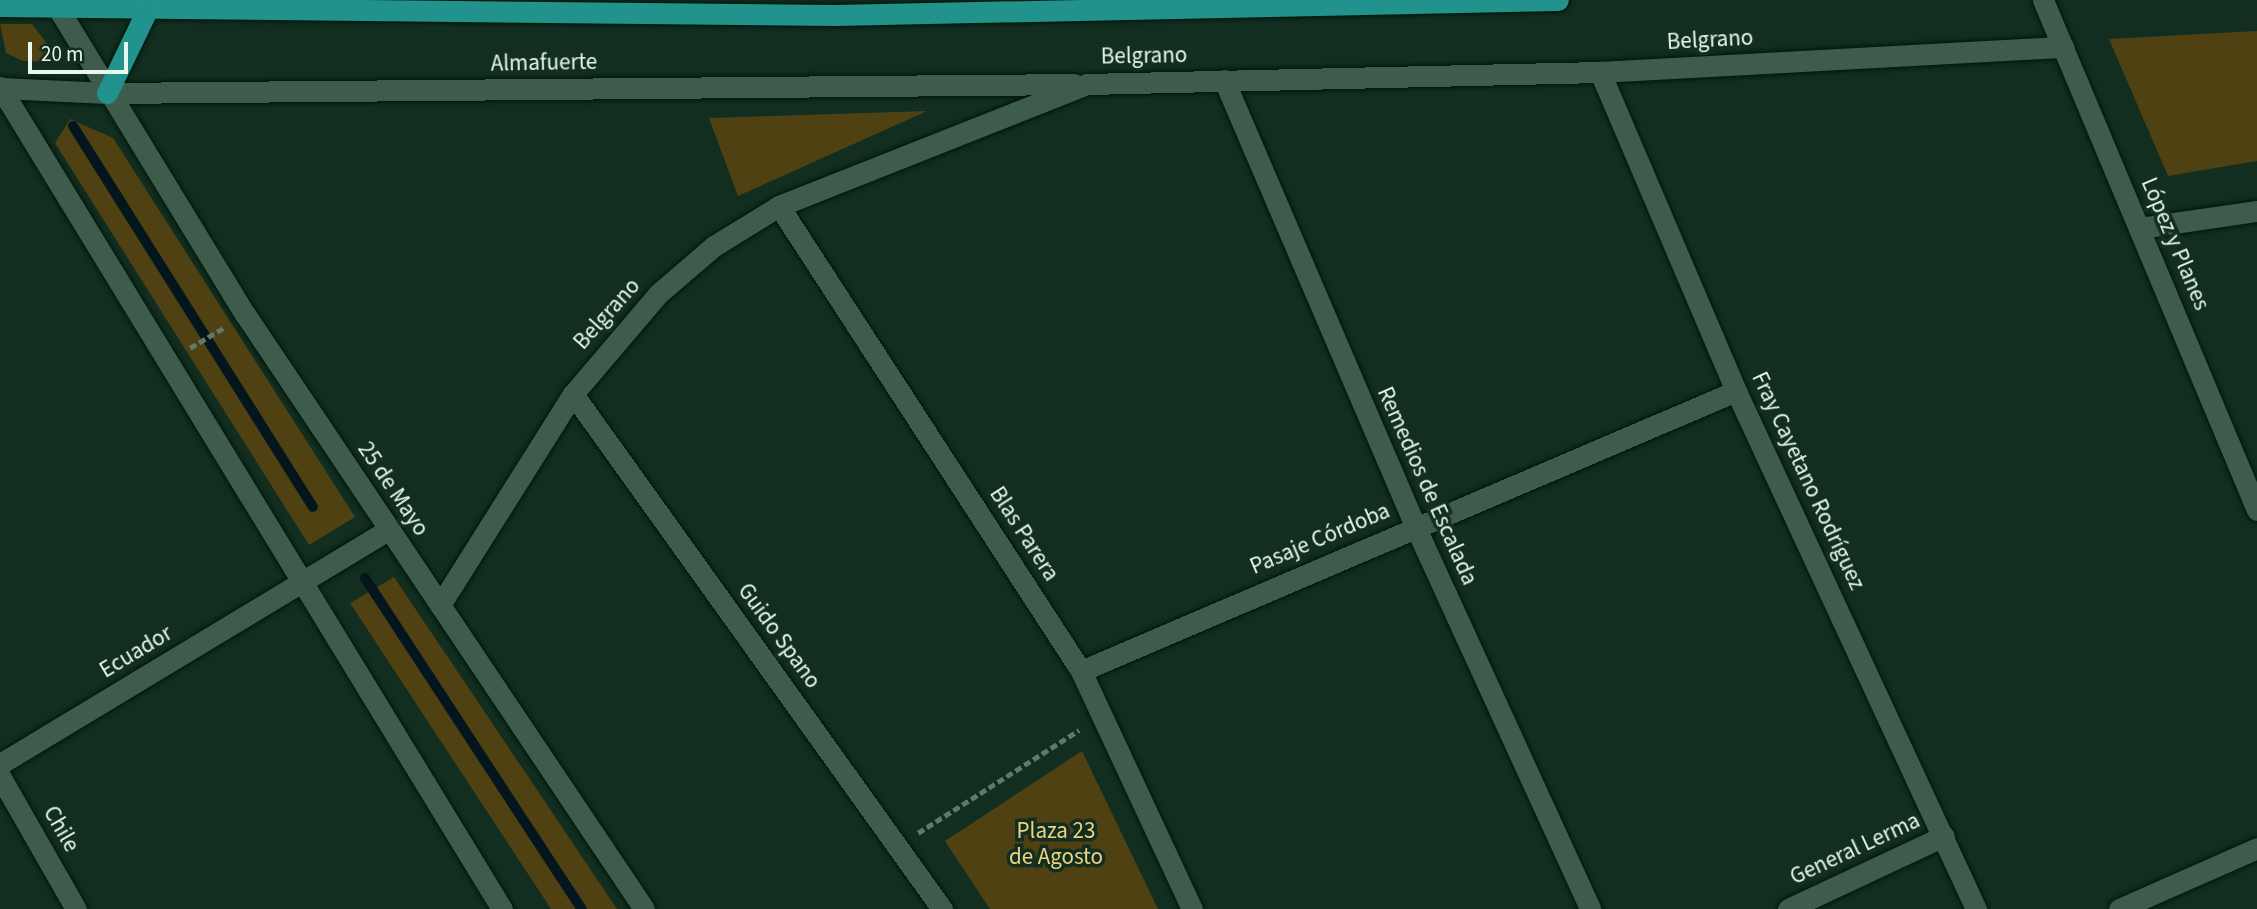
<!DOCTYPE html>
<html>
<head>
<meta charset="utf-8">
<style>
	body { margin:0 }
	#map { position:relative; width:2257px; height:909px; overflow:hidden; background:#112e20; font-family:"Source Sans 3",sans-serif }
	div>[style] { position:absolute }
	.green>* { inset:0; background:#504112 }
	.stream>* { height:10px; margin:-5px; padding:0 5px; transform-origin:5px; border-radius:5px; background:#03161e }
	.path>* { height:4.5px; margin-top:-2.25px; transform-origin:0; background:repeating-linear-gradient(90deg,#60786c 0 7px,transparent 0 10.5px) }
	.roads { filter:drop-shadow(0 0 2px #001609) drop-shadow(0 0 2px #001609) }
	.minor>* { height:21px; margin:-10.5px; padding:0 10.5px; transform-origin:10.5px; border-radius:10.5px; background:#3e5c4c }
	.major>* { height:21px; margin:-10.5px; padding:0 10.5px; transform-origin:10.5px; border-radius:10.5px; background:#22938c }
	span { translate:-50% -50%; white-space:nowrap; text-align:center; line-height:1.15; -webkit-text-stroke:7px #112e20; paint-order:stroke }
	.street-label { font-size:23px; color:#e7f8ee }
	.park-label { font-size:23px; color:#eed27f }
	.scale { position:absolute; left:28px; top:42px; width:100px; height:32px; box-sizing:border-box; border:4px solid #e7f8ee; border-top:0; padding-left:9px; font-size:21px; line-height:24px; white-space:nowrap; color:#e7f8ee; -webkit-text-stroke:5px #112e20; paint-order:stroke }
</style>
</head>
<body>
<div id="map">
	<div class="green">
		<i style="clip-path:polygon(0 24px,32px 24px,61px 62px,23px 61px,6px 53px)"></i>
		<i style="clip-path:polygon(2257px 31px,2257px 161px,2168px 176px,2109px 39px)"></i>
		<i style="clip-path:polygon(927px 111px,738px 196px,709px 118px)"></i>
		<i style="clip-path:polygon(70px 119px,113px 138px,355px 517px,309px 545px,55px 143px)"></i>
		<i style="clip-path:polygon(394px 577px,617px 909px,551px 909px,350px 603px)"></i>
		<i style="clip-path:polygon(1082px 751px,1158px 909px,990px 909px,945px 841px)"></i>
	</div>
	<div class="stream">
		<i style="left:73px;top:126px;width:450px;rotate:57.8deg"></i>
		<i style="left:365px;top:578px;width:396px;rotate:56.8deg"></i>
	</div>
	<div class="path">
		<i style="left:190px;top:348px;width:41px;rotate:-31deg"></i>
		<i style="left:918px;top:833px;width:191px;rotate:-32.6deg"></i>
	</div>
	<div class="roads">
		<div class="minor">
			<i style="left:53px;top:0;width:368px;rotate:58.6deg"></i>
			<i style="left:245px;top:314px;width:716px;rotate:56.15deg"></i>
			<i style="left:2043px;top:0;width:553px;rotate:67.24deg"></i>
			<i style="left:1600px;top:72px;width:347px;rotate:66.9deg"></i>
			<i style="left:1736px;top:391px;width:571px;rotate:65.14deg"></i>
			<i style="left:1224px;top:80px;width:485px;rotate:66.8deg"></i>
			<i style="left:1415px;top:526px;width:421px;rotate:65.4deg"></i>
			<i style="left:0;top:87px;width:963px;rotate:58.59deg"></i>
			<i style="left:1px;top:88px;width:106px;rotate:2.7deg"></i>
			<i style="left:107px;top:93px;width:967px;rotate:-0.53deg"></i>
			<i style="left:779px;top:206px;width:554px;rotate:57deg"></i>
			<i style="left:1081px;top:671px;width:263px;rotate:65deg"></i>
			<i style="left:2140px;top:228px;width:118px;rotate:-8.3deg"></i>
			<i style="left:573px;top:394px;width:634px;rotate:54.38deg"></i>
			<i style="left:440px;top:605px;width:249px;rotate:-57.8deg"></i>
			<i style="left:573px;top:394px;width:131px;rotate:-49.6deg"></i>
			<i style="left:658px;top:294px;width:74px;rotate:-40.6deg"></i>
			<i style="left:714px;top:246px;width:76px;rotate:-31.6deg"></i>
			<i style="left:779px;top:206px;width:331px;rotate:-21.6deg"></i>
			<i style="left:1087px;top:84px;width:513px;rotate:-1.34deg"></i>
			<i style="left:1600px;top:72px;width:464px;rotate:-3.1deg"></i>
			<i style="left:1081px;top:671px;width:712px;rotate:-23.15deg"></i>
			<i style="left:0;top:764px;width:453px;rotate:-31.1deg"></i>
			<i style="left:0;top:776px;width:153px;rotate:60.3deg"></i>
			<i style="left:1788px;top:909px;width:172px;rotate:-25.1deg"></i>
			<i style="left:2119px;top:909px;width:151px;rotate:-23.8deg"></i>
		</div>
		<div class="major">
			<i style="left:0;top:6px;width:835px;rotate:0.62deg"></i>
			<i style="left:835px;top:15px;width:723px;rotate:-1.19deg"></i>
			<i style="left:107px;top:93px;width:94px;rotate:-64.2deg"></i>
		</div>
	</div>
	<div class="street-label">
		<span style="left:1710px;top:40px;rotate:-3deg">Belgrano</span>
		<span style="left:1144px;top:56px;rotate:-1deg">Belgrano</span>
		<span style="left:544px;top:63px;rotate:-1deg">Almafuerte</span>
		<span style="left:2175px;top:244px;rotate:67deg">López y Planes</span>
		<span style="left:607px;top:314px;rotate:-48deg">Belgrano</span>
		<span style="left:1808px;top:481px;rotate:65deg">Fray Cayetano Rodríguez</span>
		<span style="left:1427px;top:486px;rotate:66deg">Remedios de Escalada</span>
		<span style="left:393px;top:489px;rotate:56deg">25 de Mayo</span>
		<span style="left:1024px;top:534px;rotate:57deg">Blas Parera</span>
		<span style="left:1320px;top:539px;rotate:-23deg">Pasaje Córdoba</span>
		<span style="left:779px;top:636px;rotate:54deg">Guido Spano</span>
		<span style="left:136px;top:652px;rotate:-31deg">Ecuador</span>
		<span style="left:61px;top:829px;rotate:60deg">Chile</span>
		<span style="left:1855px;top:849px;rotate:-25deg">General Lerma</span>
	</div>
	<div class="park-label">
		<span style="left:1056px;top:844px">Plaza 23<br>de Agosto</span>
	</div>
	<div class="scale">20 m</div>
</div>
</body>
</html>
